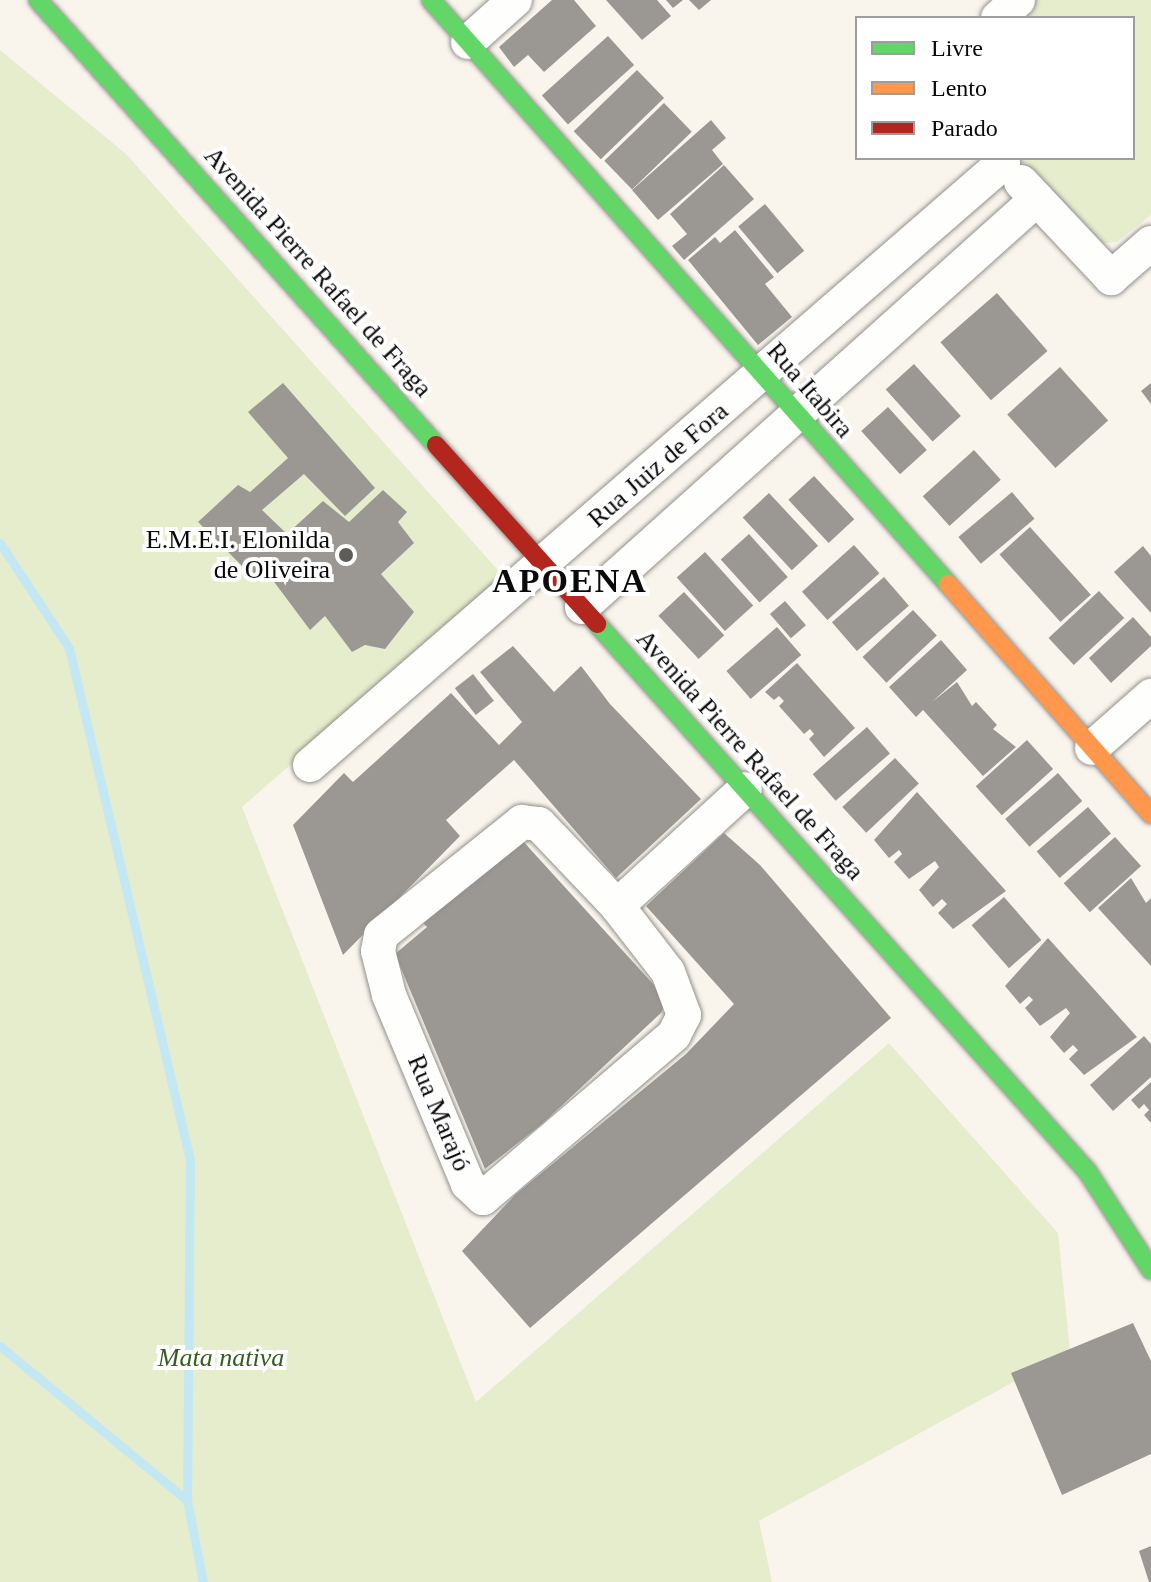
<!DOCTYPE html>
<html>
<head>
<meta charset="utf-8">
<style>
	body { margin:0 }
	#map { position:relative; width:1151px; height:1582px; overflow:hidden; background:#f9f5ed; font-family:Georgia,serif }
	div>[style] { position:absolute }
	.green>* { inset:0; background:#e5edcd }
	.stream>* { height:9px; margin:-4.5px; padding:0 4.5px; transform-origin:4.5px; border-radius:4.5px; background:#c4e8f3 }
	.building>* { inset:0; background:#9b9894; transform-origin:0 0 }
	.roads { filter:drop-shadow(0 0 2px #92908c) drop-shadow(0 0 2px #92908c) }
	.street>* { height:34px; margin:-17px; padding:0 17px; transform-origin:17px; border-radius:17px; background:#fefefc }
	.fast>* { height:18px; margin:-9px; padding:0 9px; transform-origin:9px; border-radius:9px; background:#63d668 }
	.slow>* { height:18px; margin:-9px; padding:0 9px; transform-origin:9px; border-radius:9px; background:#ff974d }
	.jam>* { height:18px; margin:-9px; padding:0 9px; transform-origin:9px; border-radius:9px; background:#b3261e }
	.dots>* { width:22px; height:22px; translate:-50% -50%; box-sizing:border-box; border:4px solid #fff; border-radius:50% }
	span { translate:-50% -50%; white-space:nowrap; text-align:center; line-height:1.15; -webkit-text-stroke:8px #fff; paint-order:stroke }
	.street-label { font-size:26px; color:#0a0a0a }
	.poi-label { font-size:26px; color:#0a0a0a }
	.right { translate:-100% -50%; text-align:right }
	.park-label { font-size:26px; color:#335f1d; font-style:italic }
	.district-label { font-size:34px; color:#0a0a0a; font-weight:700; letter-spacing:2px }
	.legend { position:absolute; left:855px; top:16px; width:280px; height:144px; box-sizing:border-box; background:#fff; border:2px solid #9d9d9d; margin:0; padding:10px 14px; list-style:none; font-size:24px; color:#0a0a0a }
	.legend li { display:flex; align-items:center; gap:16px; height:40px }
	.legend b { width:40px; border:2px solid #9d9d9d }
</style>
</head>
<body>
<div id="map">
	<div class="green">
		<i style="clip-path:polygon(1024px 0,1151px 0,1151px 215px,1117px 242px,1103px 243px,1089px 236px,1019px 158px,1133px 158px,1133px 18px,1004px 18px)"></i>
		<i style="clip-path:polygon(0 50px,126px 154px,505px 578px,242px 807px,476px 1402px,889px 1043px,1058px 1233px,1070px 1351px,759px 1521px,772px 1582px,0 1582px)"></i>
	</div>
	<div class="stream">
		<i style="left:0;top:543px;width:126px;rotate:56.7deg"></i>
		<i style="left:69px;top:648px;width:526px;rotate:76.7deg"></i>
		<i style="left:190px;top:1160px;width:340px;rotate:90.5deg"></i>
		<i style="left:187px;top:1500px;width:84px;rotate:79deg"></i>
		<i style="left:0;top:1346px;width:242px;rotate:39.5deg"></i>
	</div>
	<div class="building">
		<i style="clip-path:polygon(552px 0,574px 0,596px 26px,544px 72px,528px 55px,514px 67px,499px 47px)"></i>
		<i style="clip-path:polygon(606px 0,657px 0,671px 16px,642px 40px)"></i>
		<i style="clip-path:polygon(666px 0,683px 0,673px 8px)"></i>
		<i style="clip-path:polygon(689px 0,711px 0,699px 10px)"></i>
		<i style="left:608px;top:36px;width:39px;height:89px;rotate:48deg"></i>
		<i style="left:637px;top:70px;width:39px;height:88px;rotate:46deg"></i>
		<i style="left:664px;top:103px;width:40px;height:83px;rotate:46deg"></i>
		<i style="clip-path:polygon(711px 120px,726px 138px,712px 150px,723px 164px,658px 220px,632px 190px)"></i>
		<i style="clip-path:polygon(724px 165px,754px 199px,684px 260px,672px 246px,687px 234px,670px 214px)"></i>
		<i style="left:765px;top:204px;width:61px;height:35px;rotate:50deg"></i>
		<i style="clip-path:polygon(735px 230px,774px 277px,765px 284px,792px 317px,758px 345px,688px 260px,715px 237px,720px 243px)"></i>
		<i style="left:997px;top:293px;width:77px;height:75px;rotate:49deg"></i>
		<i style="left:914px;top:364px;width:70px;height:38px;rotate:48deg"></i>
		<i style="left:1060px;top:367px;width:72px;height:71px;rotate:48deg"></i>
		<i style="clip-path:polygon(283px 383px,375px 488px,345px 516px,304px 474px,262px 510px,287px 534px,323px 501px,349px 522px,383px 490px,407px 512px,398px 522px,414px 543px,381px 574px,414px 612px,385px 649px,365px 645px,352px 652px,325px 616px,310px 630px,269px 575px,258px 582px,198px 522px,238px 485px,250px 492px,288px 458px,248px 412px)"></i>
		<i style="clip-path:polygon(1151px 383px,1151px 404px,1141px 391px)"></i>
		<i style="left:888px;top:407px;width:58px;height:36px;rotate:48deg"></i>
		<i style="left:974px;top:450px;width:40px;height:69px;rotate:48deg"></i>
		<i style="left:814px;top:476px;width:59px;height:35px;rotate:47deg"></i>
		<i style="left:1012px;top:492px;width:35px;height:70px;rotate:50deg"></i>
		<i style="left:769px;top:493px;width:72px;height:36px;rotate:47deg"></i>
		<i style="left:1030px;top:527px;width:91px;height:41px;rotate:48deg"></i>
		<i style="left:749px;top:534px;width:58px;height:38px;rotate:48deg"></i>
		<i style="left:854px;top:545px;width:38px;height:70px;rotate:48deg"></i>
		<i style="clip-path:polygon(1143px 546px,1151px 556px,1151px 613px,1114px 572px)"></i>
		<i style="left:705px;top:552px;width:72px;height:38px;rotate:48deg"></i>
		<i style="left:884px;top:577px;width:38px;height:69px;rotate:49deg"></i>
		<i style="left:1099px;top:591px;width:37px;height:69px;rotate:47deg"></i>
		<i style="left:684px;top:592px;width:59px;height:35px;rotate:47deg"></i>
		<i style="left:785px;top:601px;width:32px;height:20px;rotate:49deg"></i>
		<i style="left:913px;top:610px;width:35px;height:69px;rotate:47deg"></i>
		<i style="clip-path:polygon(1133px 617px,1151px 637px,1151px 646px,1111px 683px,1089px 658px)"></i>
		<i style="left:777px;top:627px;width:37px;height:67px;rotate:49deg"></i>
		<i style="clip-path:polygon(941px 640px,967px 670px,932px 702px,957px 682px,972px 706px,976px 702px,997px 725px,993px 729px,1016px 747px,983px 776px,923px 710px,916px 717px,889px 687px)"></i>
		<i style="clip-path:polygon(513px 646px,554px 692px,581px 666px,610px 704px,701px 799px,616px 878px,514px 760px,446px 820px,460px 836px,343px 955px,293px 825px,344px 773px,353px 782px,451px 693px,499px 745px,522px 722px,480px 672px)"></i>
		<i style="clip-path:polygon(797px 663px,855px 728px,824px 757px,809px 739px,814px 734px,810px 729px,804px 734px,779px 706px,784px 701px,779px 696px,774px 700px,765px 692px)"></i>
		<i style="left:473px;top:674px;width:34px;height:23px;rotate:52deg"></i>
		<i style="left:867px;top:727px;width:35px;height:72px;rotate:49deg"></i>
		<i style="left:1027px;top:740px;width:39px;height:69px;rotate:48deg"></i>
		<i style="left:895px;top:758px;width:35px;height:72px;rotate:47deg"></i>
		<i style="left:1058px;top:773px;width:37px;height:70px;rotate:49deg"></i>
		<i style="clip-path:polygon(917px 792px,1006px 891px,953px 929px,938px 913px,947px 904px,942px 899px,933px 907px,919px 890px,939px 867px,935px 861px,909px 879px,894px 862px,902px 854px,899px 850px,889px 858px,874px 840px)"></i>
		<i style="left:1088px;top:807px;width:35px;height:68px;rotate:49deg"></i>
		<i style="clip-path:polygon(724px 833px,760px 865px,891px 1018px,530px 1328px,462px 1251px,516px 1194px,686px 1054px,734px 1004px,646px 906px)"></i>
		<i style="left:1115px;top:837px;width:39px;height:69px;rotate:48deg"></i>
		<i style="clip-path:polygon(521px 839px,665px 997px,662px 1012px,542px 1124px,485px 1169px,395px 954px,427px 927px,421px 921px)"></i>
		<i style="clip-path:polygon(1131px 878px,1146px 903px,1151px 898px,1151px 966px,1098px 908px)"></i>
		<i style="left:1004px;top:897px;width:57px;height:43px;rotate:49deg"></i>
		<i style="clip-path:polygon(1048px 938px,1137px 1037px,1084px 1075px,1069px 1059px,1078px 1050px,1073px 1045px,1064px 1053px,1050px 1037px,1070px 1013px,1066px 1008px,1040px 1026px,1025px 1008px,1033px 1000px,1029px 996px,1020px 1004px,1005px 986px)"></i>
		<i style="clip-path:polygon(1144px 1036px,1151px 1044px,1151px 1077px,1113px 1111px,1090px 1085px)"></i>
		<i style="clip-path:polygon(1151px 1082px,1151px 1123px,1144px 1115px,1149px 1110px,1144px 1104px,1139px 1109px,1131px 1100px)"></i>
		<i style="clip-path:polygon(1133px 1323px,1151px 1361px,1151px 1454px,1062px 1495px,1011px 1373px)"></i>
		<i style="clip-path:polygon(1151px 1546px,1151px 1582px,1149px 1582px,1139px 1551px)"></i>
	</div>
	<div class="roads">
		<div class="street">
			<i style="left:998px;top:18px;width:27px;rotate:-42deg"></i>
			<i style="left:468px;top:42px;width:63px;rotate:-41.8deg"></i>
			<i style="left:1021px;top:182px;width:132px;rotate:46.8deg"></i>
			<i style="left:1111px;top:278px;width:53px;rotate:-41.2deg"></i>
			<i style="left:582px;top:607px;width:611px;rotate:-41.88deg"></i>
			<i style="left:1092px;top:748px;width:79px;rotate:-41.4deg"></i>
			<i style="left:310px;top:765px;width:918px;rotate:-40.98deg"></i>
			<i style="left:522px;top:822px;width:17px;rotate:7deg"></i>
			<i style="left:539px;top:824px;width:113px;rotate:46.4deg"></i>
			<i style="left:617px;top:906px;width:83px;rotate:52.3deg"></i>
			<i style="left:668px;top:972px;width:46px;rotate:69.6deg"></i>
			<i style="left:684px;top:1015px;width:22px;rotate:117deg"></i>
			<i style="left:674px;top:1035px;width:251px;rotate:139.5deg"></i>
			<i style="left:483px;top:1198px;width:21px;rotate:-137deg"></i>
			<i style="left:468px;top:1184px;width:205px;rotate:-112.7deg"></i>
			<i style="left:389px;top:995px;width:45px;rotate:-104deg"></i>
			<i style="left:378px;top:951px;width:16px;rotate:-79deg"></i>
			<i style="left:381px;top:935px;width:181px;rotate:-38.7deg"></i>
			<i style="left:617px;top:906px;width:173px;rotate:-42.4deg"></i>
		</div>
		<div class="fast">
			<i style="left:38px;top:0;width:597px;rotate:48.19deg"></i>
			<i style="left:431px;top:0;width:780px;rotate:48.48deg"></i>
			<i style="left:597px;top:624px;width:734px;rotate:48.15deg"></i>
			<i style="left:1087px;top:1171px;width:118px;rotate:57.1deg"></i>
		</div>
		<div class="slow">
			<i style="left:948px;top:584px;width:307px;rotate:48.6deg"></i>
		</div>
		<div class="jam">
			<i style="left:436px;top:445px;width:241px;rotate:48deg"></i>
		</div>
	</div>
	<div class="dots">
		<i style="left:346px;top:555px;background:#5e5c59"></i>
	</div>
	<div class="street-label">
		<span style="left:318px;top:272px;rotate:48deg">Avenida Pierre Rafael de Fraga</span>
		<span style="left:810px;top:390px;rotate:49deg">Rua Itabira</span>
		<span style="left:658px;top:465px;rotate:-41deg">Rua Juiz de Fora</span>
		<span style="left:750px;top:755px;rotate:48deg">Avenida Pierre Rafael de Fraga</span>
		<span style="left:439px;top:1113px;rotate:67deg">Rua Marajó</span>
	</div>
	<div class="poi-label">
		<span class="right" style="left:330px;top:555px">E.M.E.I. Elonilda<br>de Oliveira</span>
	</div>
	<div class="park-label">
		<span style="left:221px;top:1358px">Mata nativa</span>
	</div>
	<div class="district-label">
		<span style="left:570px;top:581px">APOENA</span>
	</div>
	<ul class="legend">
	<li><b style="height:10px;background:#63d668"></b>Livre</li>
	<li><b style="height:10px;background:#ff974d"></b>Lento</li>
	<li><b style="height:10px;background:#b3261e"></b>Parado</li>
	</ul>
</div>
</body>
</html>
